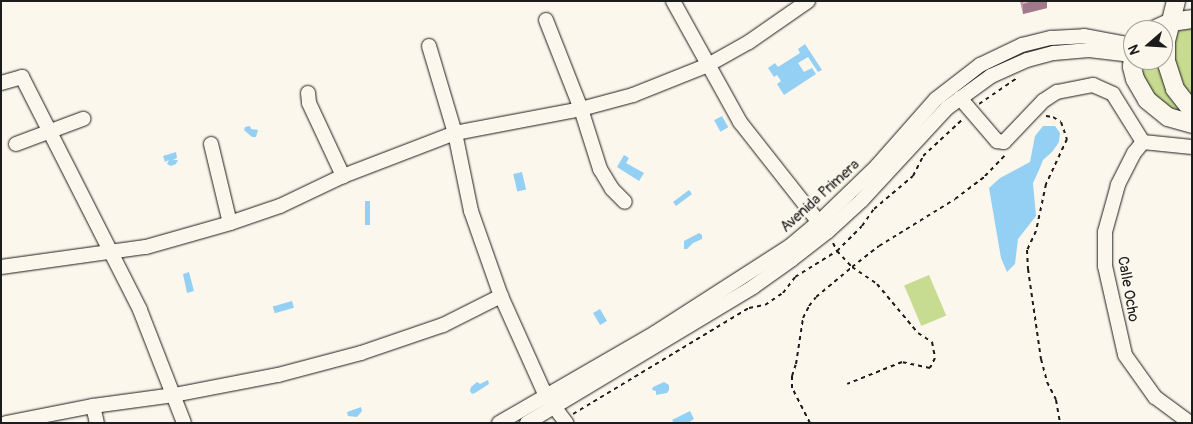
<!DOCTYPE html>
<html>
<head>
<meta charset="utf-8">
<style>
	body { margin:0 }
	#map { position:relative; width:1193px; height:424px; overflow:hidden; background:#fbf7ec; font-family:Pangolin,sans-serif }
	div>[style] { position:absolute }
	.green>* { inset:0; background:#c7db91; transform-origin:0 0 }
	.water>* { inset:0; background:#94cff4; transform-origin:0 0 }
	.path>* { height:2px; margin-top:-1px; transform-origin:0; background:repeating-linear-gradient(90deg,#1c1c1c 0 4px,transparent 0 8px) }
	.roads { filter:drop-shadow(0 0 1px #1c1c1c) drop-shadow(0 0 1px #1c1c1c) }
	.minor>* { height:14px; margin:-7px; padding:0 7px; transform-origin:7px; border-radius:7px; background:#fbf7ec }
	.major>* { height:18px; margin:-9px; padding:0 9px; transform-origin:9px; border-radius:9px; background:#fbf7ec }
	.wall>* { inset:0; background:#c596a9 }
	.shaded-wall>* { inset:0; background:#a07a8a }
	.building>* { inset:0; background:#e5afc5 }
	span { translate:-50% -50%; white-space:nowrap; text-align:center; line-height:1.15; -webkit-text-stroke:4px #fbf7ec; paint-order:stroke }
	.street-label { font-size:15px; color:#1c1c1c }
	.frame { position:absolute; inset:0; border:2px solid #1c1c1c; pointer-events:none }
	.north { position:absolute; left:1123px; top:20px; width:50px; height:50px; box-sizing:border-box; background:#fbf7ec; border:1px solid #a29f99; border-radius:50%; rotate:251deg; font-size:14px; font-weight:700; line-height:20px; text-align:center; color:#1c1c1c }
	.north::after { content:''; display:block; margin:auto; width:18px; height:22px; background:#1c1c1c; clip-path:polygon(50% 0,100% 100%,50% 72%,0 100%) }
</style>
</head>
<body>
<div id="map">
	<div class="green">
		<i style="clip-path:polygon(1192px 26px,1192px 100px,1174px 70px,1174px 36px,1184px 27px)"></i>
		<i style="clip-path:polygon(1141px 60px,1160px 60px,1186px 116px,1157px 102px,1140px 70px)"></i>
		<i style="left:929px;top:275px;width:44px;height:27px;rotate:67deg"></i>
	</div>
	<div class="water">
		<i style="clip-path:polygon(805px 44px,822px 70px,818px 72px,808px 57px,798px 63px,804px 72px,812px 68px,816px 74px,784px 95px,777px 84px,781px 81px,777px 75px,774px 77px,768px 68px,775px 63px,778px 67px,800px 53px,798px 49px)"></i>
		<i style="left:722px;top:116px;width:13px;height:9px;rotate:61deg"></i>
		<i style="clip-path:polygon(250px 126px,251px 129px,258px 130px,256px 137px,252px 137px,244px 130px,245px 127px)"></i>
		<i style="clip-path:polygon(1043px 126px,1055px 126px,1060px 133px,1059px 142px,1052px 152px,1043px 160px,1039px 170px,1033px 183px,1036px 216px,1018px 239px,1015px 264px,1007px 272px,1001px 258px,989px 188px,1000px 178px,1030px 162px,1035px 136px)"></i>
		<i style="clip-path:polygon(176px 152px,177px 158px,173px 160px,178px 160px,176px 164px,171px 166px,167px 164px,169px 160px,165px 162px,163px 156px)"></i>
		<i style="clip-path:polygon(624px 155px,629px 158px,626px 163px,644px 173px,639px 181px,617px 167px)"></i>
		<i style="left:522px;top:172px;width:18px;height:9px;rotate:77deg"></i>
		<i style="left:689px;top:190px;width:5px;height:20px;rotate:53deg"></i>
		<i style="left:365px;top:201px;width:5px;height:24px"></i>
		<i style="clip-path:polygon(699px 233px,702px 235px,702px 239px,693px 243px,687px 249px,684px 249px,684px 241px)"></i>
		<i style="clip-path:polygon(189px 272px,194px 291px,187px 293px,183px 274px)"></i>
		<i style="left:292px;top:301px;width:7px;height:20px;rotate:74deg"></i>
		<i style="left:600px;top:309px;width:14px;height:8px;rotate:60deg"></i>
		<i style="clip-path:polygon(488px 380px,489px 384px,475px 393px,472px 394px,470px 391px,471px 387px,477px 382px,480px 384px)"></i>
		<i style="clip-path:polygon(664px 382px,669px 385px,669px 390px,667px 393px,656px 395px,656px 391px,652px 390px,653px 387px)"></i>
		<i style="clip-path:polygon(361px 407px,362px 411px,357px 417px,348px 416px,347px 412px)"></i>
		<i style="clip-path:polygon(690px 411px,694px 419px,688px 423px,674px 423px,672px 420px)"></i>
	</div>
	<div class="path">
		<i style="left:979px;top:104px;width:46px;rotate:-34.4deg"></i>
		<i style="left:1046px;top:116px;width:7px;rotate:8deg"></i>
		<i style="left:1053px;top:117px;width:9px;rotate:32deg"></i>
		<i style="left:1061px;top:122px;width:18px;rotate:71deg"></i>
		<i style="left:1067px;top:139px;width:50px;rotate:115deg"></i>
		<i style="left:1046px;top:184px;width:48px;rotate:102deg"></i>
		<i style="left:1036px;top:231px;width:21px;rotate:115deg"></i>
		<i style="left:1027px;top:250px;width:19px;rotate:87deg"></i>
		<i style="left:1028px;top:269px;width:91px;rotate:81.8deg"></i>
		<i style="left:1041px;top:359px;width:24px;rotate:75deg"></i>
		<i style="left:1047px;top:382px;width:20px;rotate:63deg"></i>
		<i style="left:1056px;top:400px;width:23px;rotate:80deg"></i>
		<i style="left:833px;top:243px;width:9px;rotate:63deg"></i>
		<i style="left:837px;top:251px;width:35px;rotate:-45deg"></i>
		<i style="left:862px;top:226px;width:21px;rotate:-55deg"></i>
		<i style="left:874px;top:209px;width:51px;rotate:-40.2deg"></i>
		<i style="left:913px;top:176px;width:22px;rotate:-63deg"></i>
		<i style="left:923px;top:156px;width:54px;rotate:-42.8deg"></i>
		<i style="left:573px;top:414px;width:205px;rotate:-31.1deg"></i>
		<i style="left:749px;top:308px;width:16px;rotate:-11deg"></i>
		<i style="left:765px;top:305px;width:22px;rotate:-34deg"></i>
		<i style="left:783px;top:293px;width:20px;rotate:-53deg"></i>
		<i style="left:795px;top:277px;width:49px;rotate:-31.8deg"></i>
		<i style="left:837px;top:251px;width:22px;rotate:47deg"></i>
		<i style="left:852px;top:267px;width:30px;rotate:34deg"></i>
		<i style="left:877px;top:284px;width:64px;rotate:50.1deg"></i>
		<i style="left:918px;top:333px;width:17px;rotate:33deg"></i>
		<i style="left:932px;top:342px;width:16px;rotate:79deg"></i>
		<i style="left:935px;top:358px;width:11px;rotate:117deg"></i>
		<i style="left:930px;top:368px;width:29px;rotate:-168deg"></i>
		<i style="left:902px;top:362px;width:59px;rotate:158.2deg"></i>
		<i style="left:810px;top:423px;width:39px;rotate:-117deg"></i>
		<i style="left:792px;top:388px;width:12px;rotate:-90deg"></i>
		<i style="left:792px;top:376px;width:13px;rotate:-72deg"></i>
		<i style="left:796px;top:364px;width:47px;rotate:-81.3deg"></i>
		<i style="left:803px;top:318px;width:13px;rotate:-63deg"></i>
		<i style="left:809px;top:306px;width:11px;rotate:-52deg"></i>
		<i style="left:816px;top:297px;width:47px;rotate:-39.8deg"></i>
		<i style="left:852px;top:267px;width:34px;rotate:-38deg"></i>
		<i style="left:879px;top:246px;width:89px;rotate:-31.7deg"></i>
		<i style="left:955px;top:199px;width:38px;rotate:-37deg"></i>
		<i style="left:985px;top:176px;width:30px;rotate:-46deg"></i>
	</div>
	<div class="roads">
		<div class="minor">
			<i style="left:673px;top:1px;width:138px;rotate:61deg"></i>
			<i style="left:740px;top:122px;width:137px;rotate:51.8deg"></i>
			<i style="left:546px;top:20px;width:96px;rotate:68.5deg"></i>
			<i style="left:581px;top:109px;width:63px;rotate:72.4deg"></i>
			<i style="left:600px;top:169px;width:23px;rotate:59deg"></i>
			<i style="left:612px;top:189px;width:18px;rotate:45deg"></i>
			<i style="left:429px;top:46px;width:91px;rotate:73.4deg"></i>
			<i style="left:455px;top:133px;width:80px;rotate:78.4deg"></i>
			<i style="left:471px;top:211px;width:90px;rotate:70.6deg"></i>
			<i style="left:501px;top:296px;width:110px;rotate:65.8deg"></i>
			<i style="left:546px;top:396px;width:34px;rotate:53deg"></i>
			<i style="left:1px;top:83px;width:22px;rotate:-16deg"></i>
			<i style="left:22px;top:77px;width:261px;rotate:63.1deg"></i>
			<i style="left:140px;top:310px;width:121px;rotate:68.7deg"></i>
			<i style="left:308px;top:93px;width:10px;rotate:84deg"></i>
			<i style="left:309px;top:103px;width:81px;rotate:65deg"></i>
			<i style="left:960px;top:98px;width:57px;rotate:49.3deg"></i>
			<i style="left:997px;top:141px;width:7px;rotate:8deg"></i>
			<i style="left:1004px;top:142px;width:57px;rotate:-46.4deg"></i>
			<i style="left:1043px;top:101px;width:17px;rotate:-33deg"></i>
			<i style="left:1057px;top:92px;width:37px;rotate:-11deg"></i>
			<i style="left:1093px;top:85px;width:22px;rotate:24deg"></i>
			<i style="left:1113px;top:94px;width:57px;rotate:58deg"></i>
			<i style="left:1143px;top:142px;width:49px;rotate:5.8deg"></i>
			<i style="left:1143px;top:142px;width:14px;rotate:129deg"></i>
			<i style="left:1134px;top:153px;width:36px;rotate:117deg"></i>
			<i style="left:1118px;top:185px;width:49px;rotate:105.5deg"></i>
			<i style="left:1105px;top:232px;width:34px;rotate:90deg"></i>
			<i style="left:1105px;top:266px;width:91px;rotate:77.3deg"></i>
			<i style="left:1125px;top:355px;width:52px;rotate:54.5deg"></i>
			<i style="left:1155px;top:397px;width:44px;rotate:36.6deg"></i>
			<i style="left:16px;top:144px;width:72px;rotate:-20.5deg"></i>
			<i style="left:211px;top:144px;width:81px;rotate:76.5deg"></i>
			<i style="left:1px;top:267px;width:146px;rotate:-7.9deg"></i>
			<i style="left:146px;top:247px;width:87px;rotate:-15.9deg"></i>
			<i style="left:230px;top:223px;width:53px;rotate:-18.8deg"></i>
			<i style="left:280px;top:206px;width:70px;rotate:-25.5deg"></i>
			<i style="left:343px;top:176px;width:120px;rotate:-21deg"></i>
			<i style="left:455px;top:133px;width:128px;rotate:-10.8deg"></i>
			<i style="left:581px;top:109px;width:54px;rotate:-15.1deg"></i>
			<i style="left:633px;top:95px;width:81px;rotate:-21.8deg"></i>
			<i style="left:708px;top:65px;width:47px;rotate:-29.3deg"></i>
			<i style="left:749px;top:42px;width:72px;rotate:-34.8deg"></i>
			<i style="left:93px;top:406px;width:17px;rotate:77deg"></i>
			<i style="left:6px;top:423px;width:89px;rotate:-11.1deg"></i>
			<i style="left:93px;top:406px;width:82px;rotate:-7.7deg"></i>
			<i style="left:174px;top:395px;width:106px;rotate:-10.9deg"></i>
			<i style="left:278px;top:375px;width:86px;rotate:-14.8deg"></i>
			<i style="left:361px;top:353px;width:87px;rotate:-18.9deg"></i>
			<i style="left:443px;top:325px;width:65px;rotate:-26.6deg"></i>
			<i style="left:499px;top:423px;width:180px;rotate:-30deg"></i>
			<i style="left:655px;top:333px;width:161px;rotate:-32.8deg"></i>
			<i style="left:790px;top:246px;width:38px;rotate:-40deg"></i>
			<i style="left:819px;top:222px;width:81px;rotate:-44deg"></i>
			<i style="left:877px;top:166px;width:89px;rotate:-48.6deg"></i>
			<i style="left:936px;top:99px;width:56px;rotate:-37.7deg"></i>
			<i style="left:980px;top:65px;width:47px;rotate:-25.5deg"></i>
			<i style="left:1022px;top:45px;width:30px;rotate:-14deg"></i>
			<i style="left:1051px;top:38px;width:33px;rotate:-3deg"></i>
			<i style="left:1084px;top:36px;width:50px;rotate:10.4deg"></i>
			<i style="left:527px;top:423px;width:264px;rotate:-31deg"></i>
			<i style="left:753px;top:287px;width:47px;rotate:-35.4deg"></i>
			<i style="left:791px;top:260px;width:46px;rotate:-37.9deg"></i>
			<i style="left:827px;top:232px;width:47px;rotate:-42.4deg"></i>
			<i style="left:862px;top:200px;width:125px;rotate:-47.3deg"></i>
			<i style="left:947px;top:108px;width:54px;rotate:-36deg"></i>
			<i style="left:991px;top:76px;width:39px;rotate:-24deg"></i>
			<i style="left:1027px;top:60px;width:28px;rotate:-15deg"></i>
			<i style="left:1054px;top:53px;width:35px;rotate:-5deg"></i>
			<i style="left:1089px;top:50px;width:43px;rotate:6.6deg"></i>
		</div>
		<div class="major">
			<i style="left:1176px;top:1px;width:41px;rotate:104deg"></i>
			<i style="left:1166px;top:41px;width:20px;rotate:90deg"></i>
			<i style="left:1166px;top:61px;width:29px;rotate:72deg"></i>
			<i style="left:1175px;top:89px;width:28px;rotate:52deg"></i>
			<i style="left:1154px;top:30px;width:19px;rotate:-25deg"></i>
			<i style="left:1171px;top:22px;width:21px;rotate:-8deg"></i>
			<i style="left:1133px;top:50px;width:17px;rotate:93deg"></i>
			<i style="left:1132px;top:67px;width:12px;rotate:76deg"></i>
			<i style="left:1135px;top:79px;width:24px;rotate:60deg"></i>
			<i style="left:1147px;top:100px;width:27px;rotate:39deg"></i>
			<i style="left:1168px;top:117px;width:25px;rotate:16deg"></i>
		</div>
	</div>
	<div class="wall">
		<i style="clip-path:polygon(1020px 1px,1047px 1px,1047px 8px,1023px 14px)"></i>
	</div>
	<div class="shaded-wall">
		<i style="clip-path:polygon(1032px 1px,1047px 1px,1047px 8px,1023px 14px,1023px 4px)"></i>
	</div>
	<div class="building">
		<i style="clip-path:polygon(1023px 1px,1032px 1px,1023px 4px)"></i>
	</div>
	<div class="street-label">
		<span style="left:820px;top:196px;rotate:-42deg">Avenida Primera</span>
		<span style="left:1128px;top:289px;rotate:80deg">Calle Ocho</span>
	</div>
	<div class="frame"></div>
	<div class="north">N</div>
</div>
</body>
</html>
